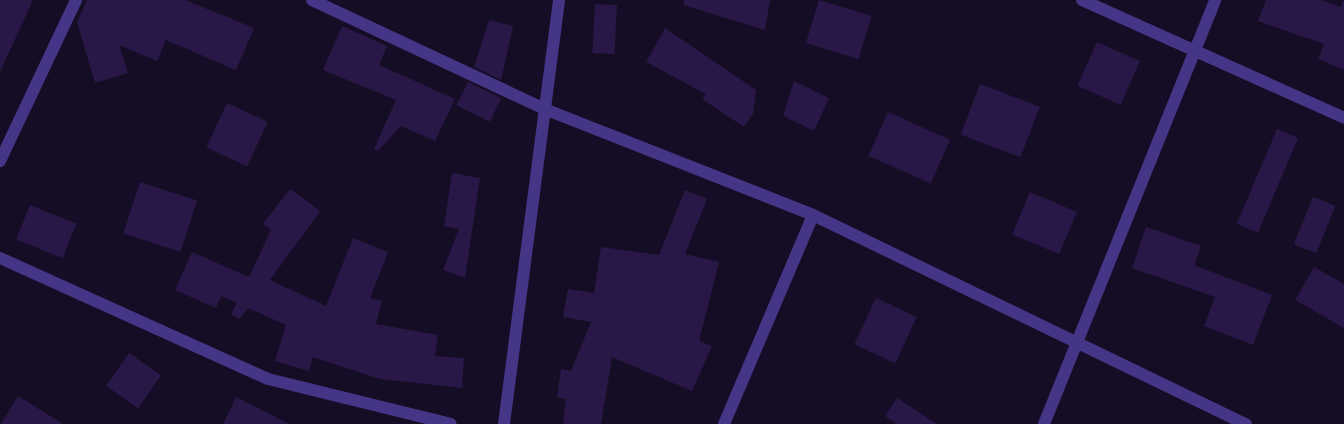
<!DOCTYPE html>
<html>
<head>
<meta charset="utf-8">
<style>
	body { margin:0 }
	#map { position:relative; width:1344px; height:424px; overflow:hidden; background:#150d25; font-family:"IBM Plex Sans",sans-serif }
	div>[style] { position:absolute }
	.building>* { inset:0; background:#291847; transform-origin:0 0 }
	.minor>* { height:12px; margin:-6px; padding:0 6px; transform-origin:6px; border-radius:6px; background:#453587 }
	span { translate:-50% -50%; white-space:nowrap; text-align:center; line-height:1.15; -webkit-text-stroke:4.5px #150d25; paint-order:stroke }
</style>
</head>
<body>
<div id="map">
	<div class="building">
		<i style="clip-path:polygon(0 0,33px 0,0 72px)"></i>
		<i style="clip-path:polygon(87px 0,185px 0,254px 28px,236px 70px,166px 40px,157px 61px,119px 45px,128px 73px,95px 83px,77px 22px)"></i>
		<i style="clip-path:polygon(684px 0,770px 0,765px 30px,683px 5px)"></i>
		<i style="left:819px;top:0;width:55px;height:45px;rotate:17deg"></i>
		<i style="clip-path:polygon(1266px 0,1322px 0,1340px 7px,1344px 0,1344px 70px,1318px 59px,1324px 44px,1258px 21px)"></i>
		<i style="left:595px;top:4px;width:22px;height:49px;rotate:3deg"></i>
		<i style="clip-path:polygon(489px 20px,513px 26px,501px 80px,474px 67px)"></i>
		<i style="clip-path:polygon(342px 26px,387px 46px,379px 65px,455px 99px,435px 141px,401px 126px,378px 151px,374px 149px,396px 100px,323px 70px)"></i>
		<i style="clip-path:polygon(665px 28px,756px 90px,753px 114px,744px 127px,702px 99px,706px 94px,646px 62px)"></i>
		<i style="left:1097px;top:42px;width:47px;height:48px;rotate:24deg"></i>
		<i style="clip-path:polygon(794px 81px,829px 98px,814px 131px,783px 116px)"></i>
		<i style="left:468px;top:82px;width:37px;height:26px;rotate:26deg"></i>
		<i style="left:980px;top:84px;width:64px;height:54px;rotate:21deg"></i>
		<i style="left:227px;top:103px;width:45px;height:49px;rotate:25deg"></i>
		<i style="left:888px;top:112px;width:68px;height:48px;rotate:24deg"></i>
		<i style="left:1277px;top:129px;width:23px;height:103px;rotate:23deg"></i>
		<i style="clip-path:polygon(452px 173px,480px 178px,465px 278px,443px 270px,459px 229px,444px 226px)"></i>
		<i style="left:140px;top:182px;width:60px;height:54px;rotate:18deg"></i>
		<i style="clip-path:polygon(290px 189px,320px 211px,270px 280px,326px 306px,353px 238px,388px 252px,370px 298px,382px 301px,376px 324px,438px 335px,435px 356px,464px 358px,462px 388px,380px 379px,313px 357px,309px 371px,275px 361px,286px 325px,248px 308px,240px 319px,231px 314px,237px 303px,221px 296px,216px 308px,175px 290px,192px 252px,249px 277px,271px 230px,263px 224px)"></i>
		<i style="clip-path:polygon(685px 190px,707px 199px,685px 254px,719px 262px,699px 341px,712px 346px,692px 391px,612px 357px,601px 424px,563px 424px,566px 399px,557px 397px,561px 369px,571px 371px,591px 322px,563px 317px,568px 289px,594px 293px,601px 247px,659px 255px)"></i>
		<i style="left:1030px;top:192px;width:51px;height:46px;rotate:23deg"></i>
		<i style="left:1313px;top:197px;width:24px;height:51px;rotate:22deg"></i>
		<i style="left:30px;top:205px;width:50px;height:37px;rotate:22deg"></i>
		<i style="clip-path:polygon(1146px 227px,1201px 246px,1194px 265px,1272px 295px,1253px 345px,1204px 326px,1215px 297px,1132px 268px)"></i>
		<i style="clip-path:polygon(1314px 267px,1344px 284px,1344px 328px,1295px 300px)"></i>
		<i style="left:876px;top:298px;width:45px;height:51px;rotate:25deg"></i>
		<i style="left:129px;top:353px;width:39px;height:40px;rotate:35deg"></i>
		<i style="clip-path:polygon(18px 396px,63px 424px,1px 424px)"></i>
		<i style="clip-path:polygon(236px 397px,289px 424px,223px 424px)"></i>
		<i style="clip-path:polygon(897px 398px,937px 424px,897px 424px,885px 416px)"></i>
	</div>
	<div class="minor">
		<i style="left:312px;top:0;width:259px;rotate:25.1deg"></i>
		<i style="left:547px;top:110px;width:286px;rotate:21.5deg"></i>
		<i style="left:813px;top:215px;width:481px;rotate:25.8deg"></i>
		<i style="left:1082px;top:0;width:287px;rotate:24.2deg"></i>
		<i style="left:0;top:161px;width:178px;rotate:-64.7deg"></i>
		<i style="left:0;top:258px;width:294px;rotate:24.3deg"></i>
		<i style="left:268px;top:379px;width:188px;rotate:13.8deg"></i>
		<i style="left:504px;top:424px;width:428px;rotate:-82.6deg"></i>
		<i style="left:724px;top:424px;width:227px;rotate:-66.9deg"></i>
		<i style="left:1044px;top:424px;width:457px;rotate:-68deg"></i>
	</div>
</div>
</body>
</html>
